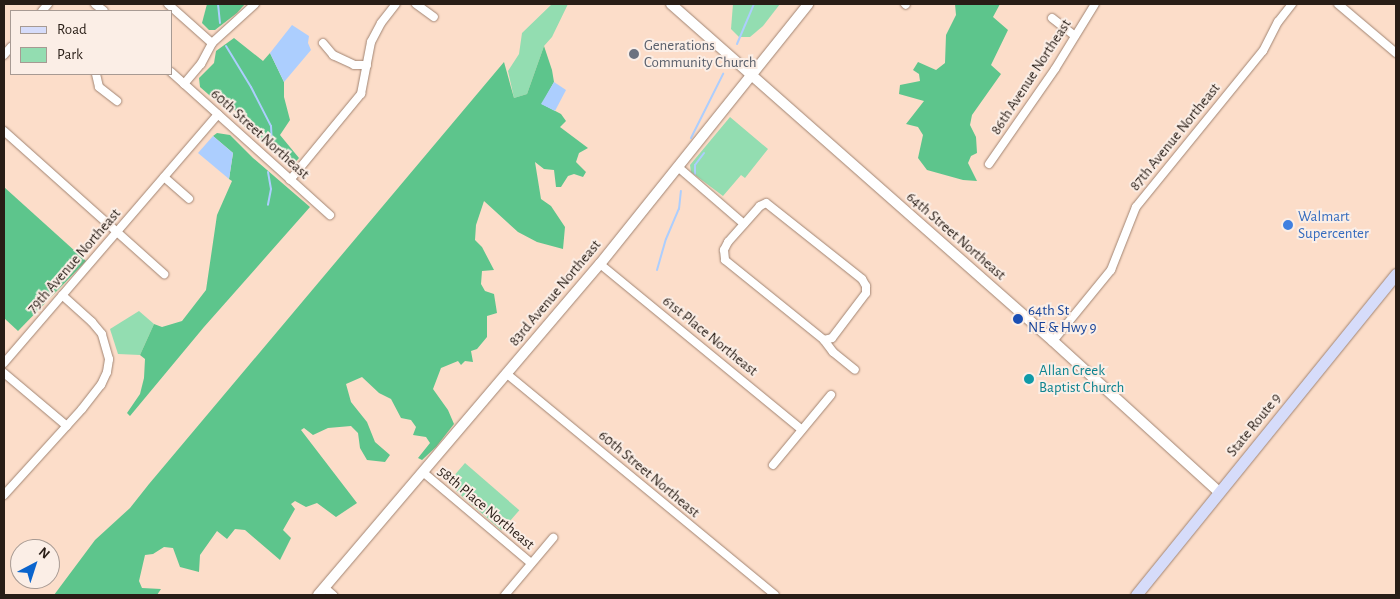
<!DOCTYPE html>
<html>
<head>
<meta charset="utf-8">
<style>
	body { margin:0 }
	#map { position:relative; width:1400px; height:599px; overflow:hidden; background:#fcddc9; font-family:"Alegreya Sans",sans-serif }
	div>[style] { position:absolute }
	.green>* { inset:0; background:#93ddb1; transform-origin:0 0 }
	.forest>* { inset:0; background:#5dc58c }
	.water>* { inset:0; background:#accefe }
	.stream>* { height:2px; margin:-1px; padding:0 1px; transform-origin:1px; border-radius:1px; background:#accefe }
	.roads { filter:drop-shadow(0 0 1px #a18472) drop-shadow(0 0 1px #a18472) }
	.street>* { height:8px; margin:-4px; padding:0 4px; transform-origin:4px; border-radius:4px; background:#fff }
	.secondary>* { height:10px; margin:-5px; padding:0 5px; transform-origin:5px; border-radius:5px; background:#fff }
	.primary>* { height:11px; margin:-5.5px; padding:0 5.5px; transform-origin:5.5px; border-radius:5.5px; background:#d6dcfa }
	.dots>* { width:14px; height:14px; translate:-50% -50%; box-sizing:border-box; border:2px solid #fbeee6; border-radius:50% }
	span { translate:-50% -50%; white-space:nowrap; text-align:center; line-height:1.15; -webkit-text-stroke:4px #fbeee6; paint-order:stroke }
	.worship-label { font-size:15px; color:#5b616d }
	.left { translate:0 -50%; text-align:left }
	.street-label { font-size:15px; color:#281d16 }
	.shop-label { font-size:15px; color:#366cbe }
	.transit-label { font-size:15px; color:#164399 }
	.culture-label { font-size:15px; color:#0d838f }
	.frame { position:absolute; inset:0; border:5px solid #281d16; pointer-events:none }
	.legend { position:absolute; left:10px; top:10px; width:162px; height:65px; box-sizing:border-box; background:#fbeee6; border:1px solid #a79a93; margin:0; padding:6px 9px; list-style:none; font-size:15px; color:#281d16 }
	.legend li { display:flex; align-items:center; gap:10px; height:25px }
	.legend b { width:25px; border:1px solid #a79a93 }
	.north { position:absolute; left:10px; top:539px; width:50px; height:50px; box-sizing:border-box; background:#fbeee6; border:1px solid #a79a93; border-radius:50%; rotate:40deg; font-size:14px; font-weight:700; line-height:20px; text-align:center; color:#281d16 }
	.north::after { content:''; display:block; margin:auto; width:18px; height:22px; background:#0a64cd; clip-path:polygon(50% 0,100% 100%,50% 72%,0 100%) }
</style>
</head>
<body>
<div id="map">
	<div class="green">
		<i style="clip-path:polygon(552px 4px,568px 4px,552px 37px,544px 46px,527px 94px,514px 98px,508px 71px,519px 54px,522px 33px)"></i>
		<i style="clip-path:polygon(733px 4px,780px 4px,763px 26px,750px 37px,739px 37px,731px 29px)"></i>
		<i style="clip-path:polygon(730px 117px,768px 149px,745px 178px,741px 175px,723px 196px,691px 172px,690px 165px)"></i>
		<i style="clip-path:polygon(139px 311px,154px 324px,140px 355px,118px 354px,110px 329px)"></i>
		<i style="left:465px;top:463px;width:72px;height:27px;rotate:41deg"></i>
	</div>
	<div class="forest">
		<i style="clip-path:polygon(207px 4px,245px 4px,237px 13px,215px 30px,209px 30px,202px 23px)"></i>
		<i style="clip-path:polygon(955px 4px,1000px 4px,993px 17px,1008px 30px,991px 65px,1001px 74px,972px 115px,970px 125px,976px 137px,977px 153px,971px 156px,968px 163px,977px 181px,963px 180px,927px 170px,918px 158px,923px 135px,918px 127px,906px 124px,924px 101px,899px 94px,900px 85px,920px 81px,919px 74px,913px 70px,918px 62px,936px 70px,945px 63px,946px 35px,956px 15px)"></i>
		<i style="clip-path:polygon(234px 38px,263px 61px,270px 53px,284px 82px,284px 97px,290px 120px,280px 135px,299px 158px,292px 166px,240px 123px,243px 119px,228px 103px,224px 108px,200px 87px,199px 78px,214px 63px,216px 51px)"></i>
		<i style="clip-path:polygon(544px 46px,552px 70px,554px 82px,542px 104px,561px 114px,566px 121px,560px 127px,588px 148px,579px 153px,576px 162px,586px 172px,583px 177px,574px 174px,568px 176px,561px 187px,556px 187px,554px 170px,544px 169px,535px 162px,541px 199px,551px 206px,565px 227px,563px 249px,537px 242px,518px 232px,484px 201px,476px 225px,475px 240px,482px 247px,494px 270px,482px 271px,481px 284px,485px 291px,494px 294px,497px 313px,487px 316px,487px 337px,477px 349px,471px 351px,473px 362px,465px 361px,461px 365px,458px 361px,441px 368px,433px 389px,448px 410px,454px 424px,436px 447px,422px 460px,418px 458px,430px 443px,426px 437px,413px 435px,416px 427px,411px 420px,401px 418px,391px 399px,379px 393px,362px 377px,346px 384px,351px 402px,367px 422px,375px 442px,390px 455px,385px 462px,367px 460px,360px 448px,358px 433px,351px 426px,328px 428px,313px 435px,304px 428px,301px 430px,357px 503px,336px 517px,317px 503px,306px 507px,295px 501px,291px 504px,295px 509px,283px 530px,291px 538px,280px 560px,245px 530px,235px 529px,227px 539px,217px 531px,200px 555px,199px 572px,180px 567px,173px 548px,164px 547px,153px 554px,145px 555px,139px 581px,142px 588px,161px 589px,157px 595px,54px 595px,95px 540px,130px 508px,149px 484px,504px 62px,514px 98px,527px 94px)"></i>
		<i style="clip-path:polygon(217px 133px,230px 135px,253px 158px,310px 207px,204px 327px,130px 416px,127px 413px,140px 394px,144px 378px,145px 359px,140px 355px,154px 324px,162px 327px,182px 321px,206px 290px,217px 215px,232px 181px,229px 179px,233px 153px,213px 136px)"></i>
		<i style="clip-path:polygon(4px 187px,86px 261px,18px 331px,4px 318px)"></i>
	</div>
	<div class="water">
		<i style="clip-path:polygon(292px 25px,309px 36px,308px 43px,311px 50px,284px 82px,270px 53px)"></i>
		<i style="clip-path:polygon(554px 82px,566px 90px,555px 111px,541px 104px)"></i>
		<i style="clip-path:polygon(213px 136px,233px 153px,229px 179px,198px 153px)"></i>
	</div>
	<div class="stream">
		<i style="left:218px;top:4px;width:19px;rotate:84deg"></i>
		<i style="left:737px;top:44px;width:43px;rotate:-67deg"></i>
		<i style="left:226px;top:46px;width:48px;rotate:58.6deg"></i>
		<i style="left:251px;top:87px;width:44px;rotate:62.9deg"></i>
		<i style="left:271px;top:126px;width:21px;rotate:87deg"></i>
		<i style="left:691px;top:138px;width:72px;rotate:-63.4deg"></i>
		<i style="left:268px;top:172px;width:17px;rotate:80deg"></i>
		<i style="left:271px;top:189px;width:16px;rotate:101deg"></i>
		<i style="left:695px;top:174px;width:9px;rotate:-90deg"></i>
		<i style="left:695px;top:165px;width:15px;rotate:-53deg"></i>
		<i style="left:657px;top:270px;width:32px;rotate:-74deg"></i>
		<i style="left:666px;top:239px;width:33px;rotate:-67deg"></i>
		<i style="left:679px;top:209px;width:18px;rotate:-84deg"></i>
	</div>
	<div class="roads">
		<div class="street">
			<i style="left:95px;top:4px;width:11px;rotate:38deg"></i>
			<i style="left:168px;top:4px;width:59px;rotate:41.6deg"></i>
			<i style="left:416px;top:4px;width:22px;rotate:36deg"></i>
			<i style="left:905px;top:4px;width:1px;rotate:45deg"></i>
			<i style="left:1338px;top:4px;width:76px;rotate:40.2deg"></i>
			<i style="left:42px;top:11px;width:9px;rotate:-49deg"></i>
			<i style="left:1052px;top:18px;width:29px;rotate:38deg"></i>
			<i style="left:323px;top:43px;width:16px;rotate:50deg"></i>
			<i style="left:333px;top:55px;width:23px;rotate:25deg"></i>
			<i style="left:354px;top:65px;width:13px"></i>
			<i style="left:4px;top:55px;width:11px;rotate:-49deg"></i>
			<i style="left:171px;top:72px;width:214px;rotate:42deg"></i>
			<i style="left:96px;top:74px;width:13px;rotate:77deg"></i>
			<i style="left:99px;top:87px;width:23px;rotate:38deg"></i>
			<i style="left:184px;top:84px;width:26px;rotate:-50deg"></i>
			<i style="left:201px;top:64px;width:24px;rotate:-62deg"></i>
			<i style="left:212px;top:43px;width:58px;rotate:-42.2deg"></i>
			<i style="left:4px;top:131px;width:215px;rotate:41.8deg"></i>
			<i style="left:989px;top:164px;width:116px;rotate:-55.2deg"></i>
			<i style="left:1055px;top:69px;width:76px;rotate:-58.4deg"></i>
			<i style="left:678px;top:167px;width:87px;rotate:40.8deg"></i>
			<i style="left:164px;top:177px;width:33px;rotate:41deg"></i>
			<i style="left:290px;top:180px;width:112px;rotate:-50.5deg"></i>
			<i style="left:361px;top:94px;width:53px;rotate:-79.1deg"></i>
			<i style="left:371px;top:42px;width:21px;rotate:-62deg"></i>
			<i style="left:381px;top:23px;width:24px;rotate:-52deg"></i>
			<i style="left:600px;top:264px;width:261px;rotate:39.4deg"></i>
			<i style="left:824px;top:340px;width:8px;rotate:-14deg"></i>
			<i style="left:832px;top:338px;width:56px;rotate:-52.9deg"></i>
			<i style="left:866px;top:293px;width:7px;rotate:-90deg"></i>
			<i style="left:866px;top:286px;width:8px;rotate:-120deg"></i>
			<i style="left:862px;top:279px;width:122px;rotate:-141.6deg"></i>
			<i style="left:766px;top:203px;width:7px;rotate:153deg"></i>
			<i style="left:760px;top:206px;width:48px;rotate:131.6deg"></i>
			<i style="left:728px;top:242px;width:9px;rotate:117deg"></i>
			<i style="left:724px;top:250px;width:10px;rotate:84deg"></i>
			<i style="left:725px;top:260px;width:127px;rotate:38.9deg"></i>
			<i style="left:824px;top:340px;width:15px;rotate:53deg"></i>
			<i style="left:833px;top:352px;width:28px;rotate:39deg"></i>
			<i style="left:1053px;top:341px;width:92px;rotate:-50.8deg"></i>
			<i style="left:1111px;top:270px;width:68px;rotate:-68.4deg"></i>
			<i style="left:1136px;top:207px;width:201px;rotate:-50.9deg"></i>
			<i style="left:1263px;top:51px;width:33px;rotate:-63deg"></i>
			<i style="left:1278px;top:22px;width:23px;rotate:-52deg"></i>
			<i style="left:4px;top:363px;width:328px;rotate:-49.3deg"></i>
			<i style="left:4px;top:373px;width:82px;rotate:40.1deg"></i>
			<i style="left:507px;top:374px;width:347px;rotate:39.5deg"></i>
			<i style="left:773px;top:465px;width:91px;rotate:-50.4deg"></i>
			<i style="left:424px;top:473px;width:140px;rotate:40.1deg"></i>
			<i style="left:4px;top:495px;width:116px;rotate:-47.8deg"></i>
			<i style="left:82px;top:409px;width:31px;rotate:-52deg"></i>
			<i style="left:101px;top:385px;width:14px;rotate:-65deg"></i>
			<i style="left:107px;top:372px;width:13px;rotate:-81deg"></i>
			<i style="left:109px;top:359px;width:26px;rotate:-106deg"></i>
			<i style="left:102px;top:334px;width:16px;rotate:-130deg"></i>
			<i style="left:92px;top:322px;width:40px;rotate:-138deg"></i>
			<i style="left:325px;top:588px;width:11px;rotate:41deg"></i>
			<i style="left:505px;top:595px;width:75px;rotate:-49.9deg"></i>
		</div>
		<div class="secondary">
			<i style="left:671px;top:4px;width:509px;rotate:41.42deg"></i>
			<i style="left:1053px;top:341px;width:224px;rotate:42.3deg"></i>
			<i style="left:318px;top:595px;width:435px;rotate:-49.6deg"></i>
			<i style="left:600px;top:264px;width:333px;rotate:-51.3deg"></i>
		</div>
		<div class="primary">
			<i style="left:1136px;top:595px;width:413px;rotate:-51deg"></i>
		</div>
	</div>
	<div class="dots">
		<i style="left:634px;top:54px;background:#6b7280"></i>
		<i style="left:1288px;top:225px;background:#3f7fe0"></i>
		<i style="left:1018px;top:319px;background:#1a4fb4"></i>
		<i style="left:1029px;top:379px;background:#0f9aa8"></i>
	</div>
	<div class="worship-label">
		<span class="left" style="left:644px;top:54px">Generations<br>Community Church</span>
	</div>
	<div class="street-label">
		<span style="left:1031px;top:77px;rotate:-57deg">86th Avenue Northeast</span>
		<span style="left:260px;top:134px;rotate:42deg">60th Street Northeast</span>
		<span style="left:1175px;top:137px;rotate:-51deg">87th Avenue Northeast</span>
		<span style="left:956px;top:236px;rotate:41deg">64th Street Northeast</span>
		<span style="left:74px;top:261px;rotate:-49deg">79th Avenue Northeast</span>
		<span style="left:555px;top:293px;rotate:-50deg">83rd Avenue Northeast</span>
		<span style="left:710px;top:336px;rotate:39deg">61st Place Northeast</span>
		<span style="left:1254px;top:425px;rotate:-51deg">State Route 9</span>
		<span style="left:649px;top:474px;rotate:40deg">60th Street Northeast</span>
		<span style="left:486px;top:508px;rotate:40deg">58th Place Northeast</span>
	</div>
	<div class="shop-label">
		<span class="left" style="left:1298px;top:225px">Walmart<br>Supercenter</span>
	</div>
	<div class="transit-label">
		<span class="left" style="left:1028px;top:319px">64th St<br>NE &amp; Hwy 9</span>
	</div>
	<div class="culture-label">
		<span class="left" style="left:1039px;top:379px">Allan Creek<br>Baptist Church</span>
	</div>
	<div class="frame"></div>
	<ul class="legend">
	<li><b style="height:6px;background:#d6dcfa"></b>Road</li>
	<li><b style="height:14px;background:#93ddb1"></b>Park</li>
	</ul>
	<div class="north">N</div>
</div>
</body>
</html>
